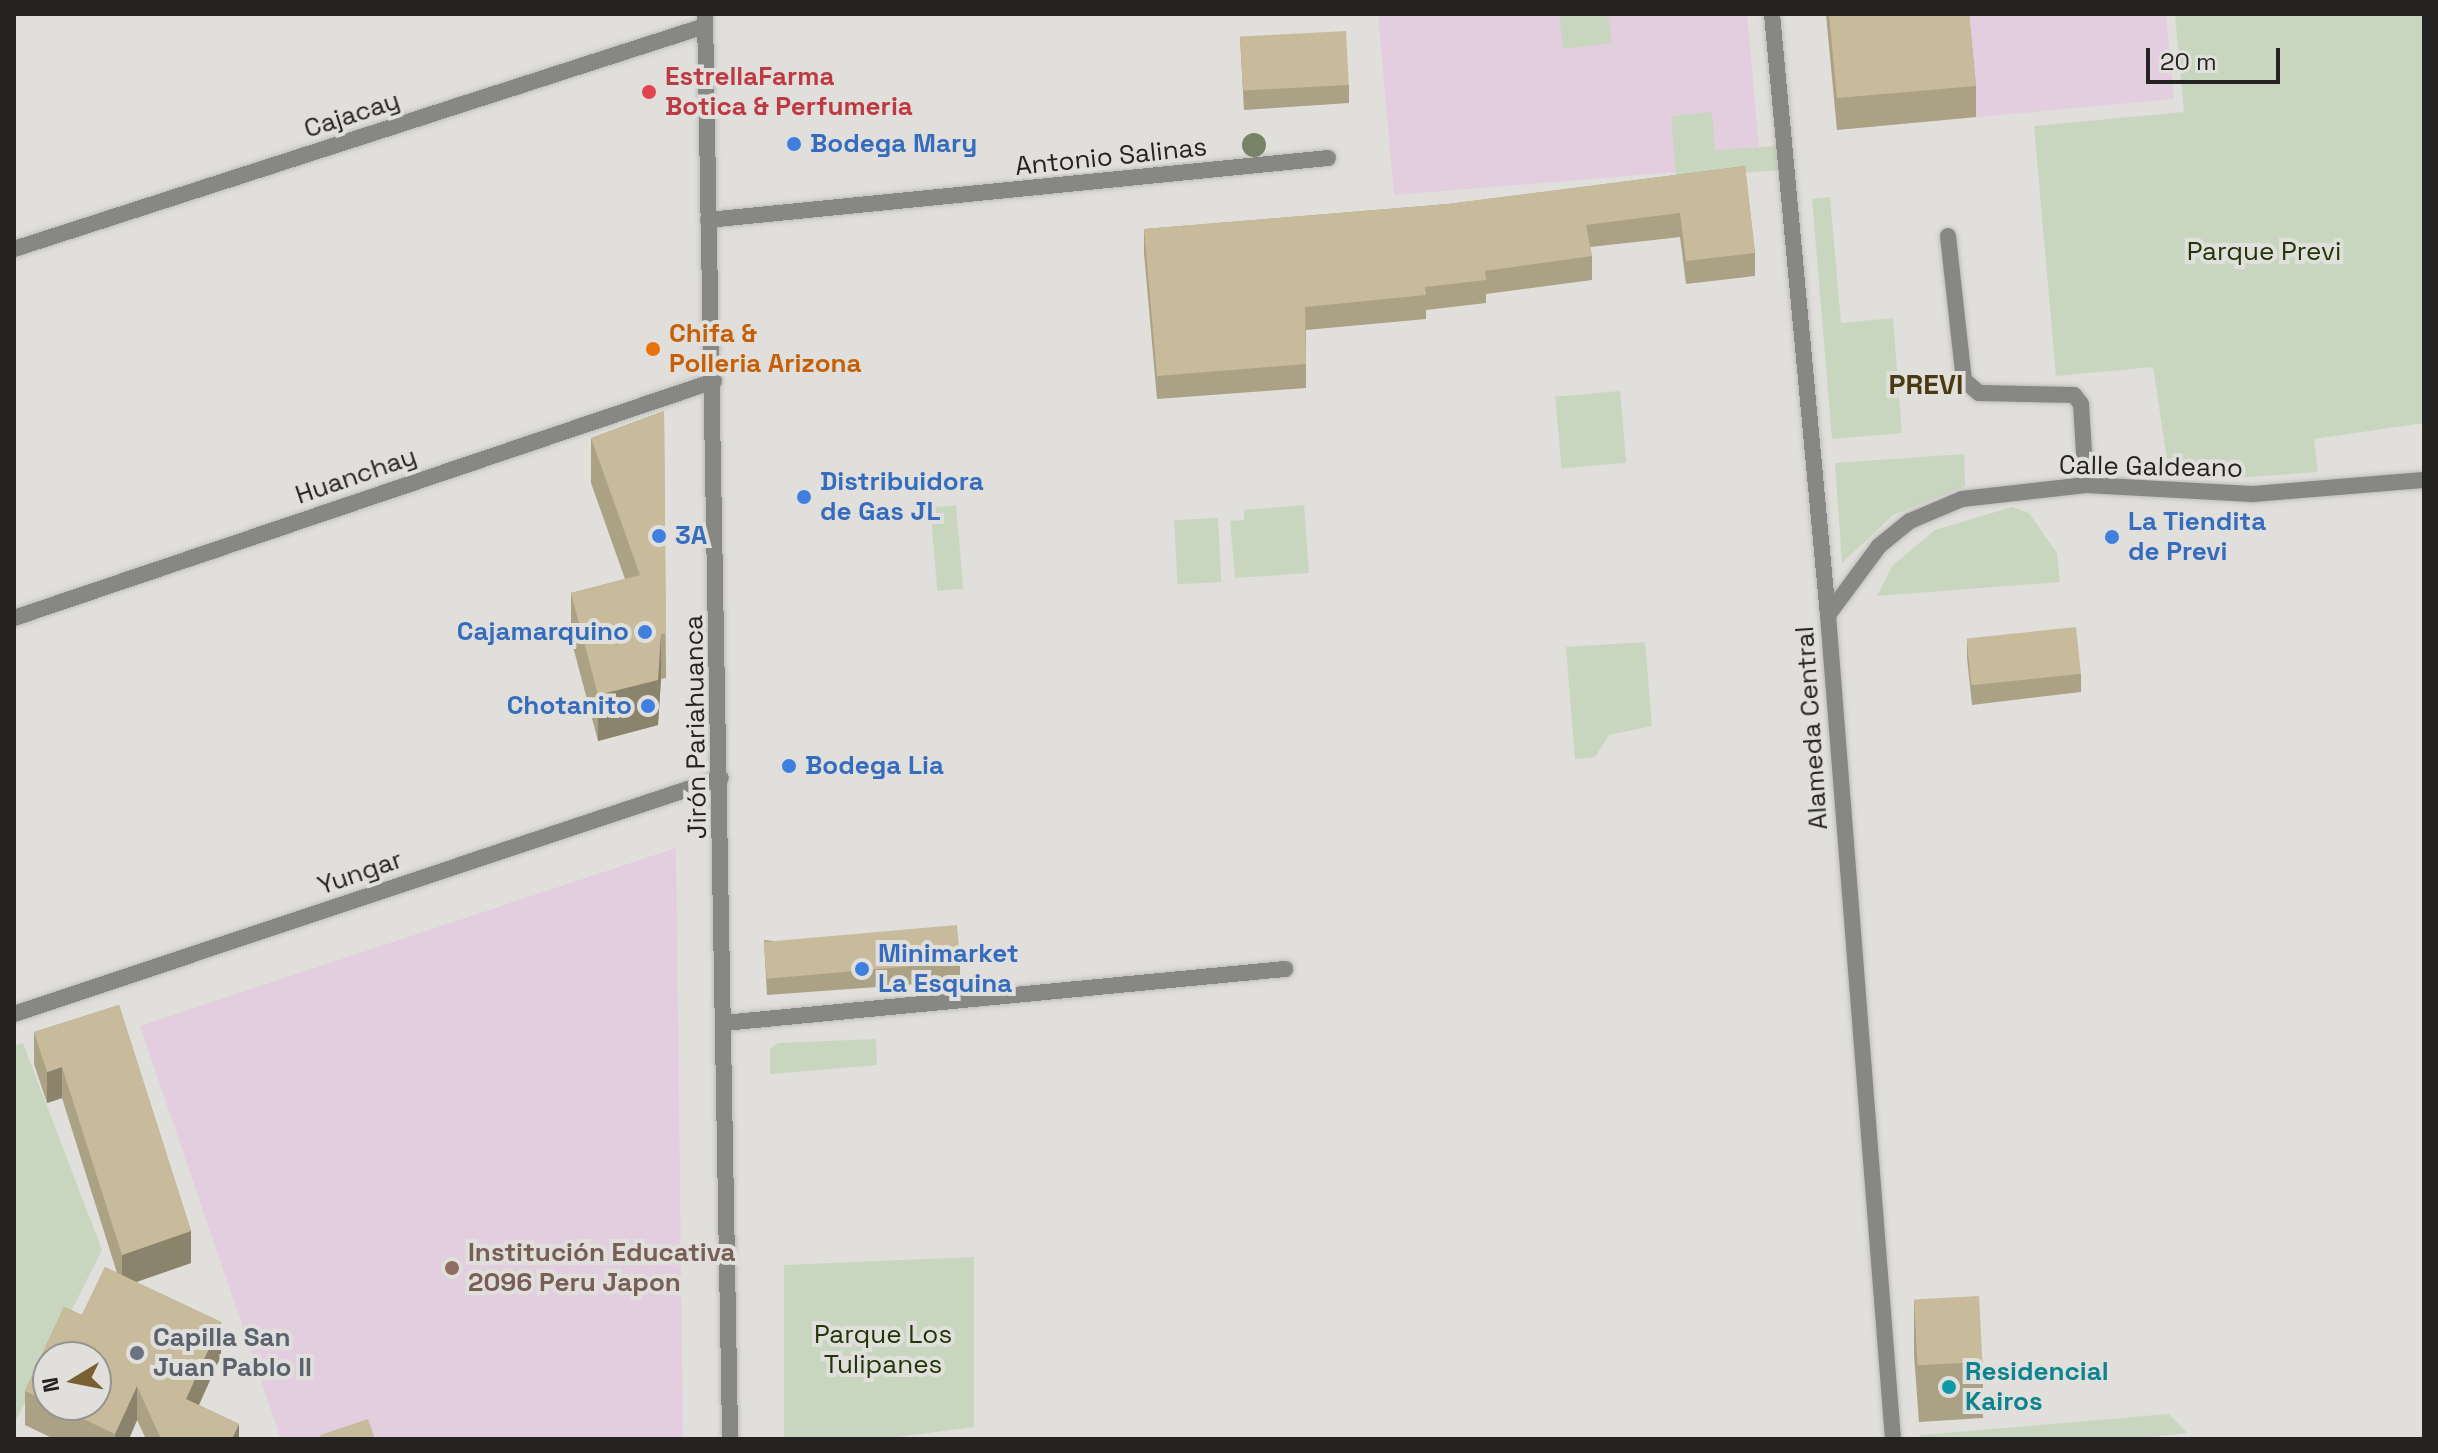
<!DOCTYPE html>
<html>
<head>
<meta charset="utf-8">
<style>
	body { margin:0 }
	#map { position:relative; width:2438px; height:1453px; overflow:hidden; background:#e0dfdb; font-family:"Space Grotesk",sans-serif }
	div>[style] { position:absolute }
	.education>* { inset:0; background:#e2cede }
	.green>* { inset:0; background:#c9d6bf; transform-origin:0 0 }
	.roads { filter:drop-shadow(0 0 2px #bebdba) drop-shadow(0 0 2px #bebdba) }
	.service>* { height:16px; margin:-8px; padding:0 8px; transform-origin:8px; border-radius:8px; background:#878785 }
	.pedestrian>* { height:16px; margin:-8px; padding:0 8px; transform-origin:8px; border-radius:8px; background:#878785 }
	.minor>* { height:16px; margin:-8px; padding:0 8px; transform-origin:8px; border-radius:8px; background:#878785 }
	.tertiary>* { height:16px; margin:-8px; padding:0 8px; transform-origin:8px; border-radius:8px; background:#878785 }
	.trees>* { width:24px; height:24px; margin:-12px; border-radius:50%; background:#778266 }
	.wall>* { inset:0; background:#aba185 }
	.shaded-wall>* { inset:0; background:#8b836c }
	.building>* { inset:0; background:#c7bb9b; transform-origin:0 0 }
	.dots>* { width:22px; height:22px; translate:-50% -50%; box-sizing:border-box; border:4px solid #e0dfdb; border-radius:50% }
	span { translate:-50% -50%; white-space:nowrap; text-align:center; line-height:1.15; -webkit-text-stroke:8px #e0dfdb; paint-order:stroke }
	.health-label { font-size:26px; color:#be3a42; font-weight:700 }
	.left { translate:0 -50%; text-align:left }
	.street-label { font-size:26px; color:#242322 }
	.shop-label { font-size:26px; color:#366cbe; font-weight:700 }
	.right { translate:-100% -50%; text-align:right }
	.park-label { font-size:26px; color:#213506 }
	.food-label { font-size:26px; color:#c56008; font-weight:700 }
	.education-label { font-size:26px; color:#785e54; font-weight:700 }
	.worship-label { font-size:26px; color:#5b616d; font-weight:700 }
	.culture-label { font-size:26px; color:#0d838f; font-weight:700 }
	.neighbourhood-label { font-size:28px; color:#4b3912; font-weight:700 }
	.frame { position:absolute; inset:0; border:16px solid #242322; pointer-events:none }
	.north { position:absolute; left:32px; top:1341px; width:80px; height:80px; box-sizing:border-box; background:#e0dfdb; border:2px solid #959491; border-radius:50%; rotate:260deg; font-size:22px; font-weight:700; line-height:32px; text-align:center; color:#242322 }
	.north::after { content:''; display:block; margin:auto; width:28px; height:36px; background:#786031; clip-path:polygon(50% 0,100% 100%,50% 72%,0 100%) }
	.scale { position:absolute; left:2146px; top:48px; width:134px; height:36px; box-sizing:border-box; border:4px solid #242322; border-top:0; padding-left:10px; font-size:24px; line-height:28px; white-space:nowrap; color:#242322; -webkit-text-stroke:6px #e0dfdb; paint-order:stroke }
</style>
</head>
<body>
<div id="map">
	<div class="education">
		<i style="clip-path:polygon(1378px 14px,1747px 14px,1759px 147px,1715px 151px,1711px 113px,1672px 116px,1676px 172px,1394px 195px)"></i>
		<i style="clip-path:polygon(1826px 14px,2166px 14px,2174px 99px,1837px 130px)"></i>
		<i style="clip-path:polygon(676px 848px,683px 1439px,281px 1439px,140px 1026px)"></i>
	</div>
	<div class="green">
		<i style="clip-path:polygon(1559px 14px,1608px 14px,1612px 43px,1563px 49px)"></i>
		<i style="clip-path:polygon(2175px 14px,2424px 14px,2424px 423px,2314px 439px,2318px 472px,2223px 479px,2168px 466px,2153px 367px,2056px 376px,2034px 126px,2184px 112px)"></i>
		<i style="clip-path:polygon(1712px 112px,1715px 150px,1777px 146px,1779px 170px,1676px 178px,1671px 116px)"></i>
		<i style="clip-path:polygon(1830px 197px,1841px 323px,1893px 318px,1902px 433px,1832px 439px,1812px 199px)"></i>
		<i style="left:1620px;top:391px;width:72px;height:65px;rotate:85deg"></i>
		<i style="clip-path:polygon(1964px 454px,1965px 486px,1893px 515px,1842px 563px,1835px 463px)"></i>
		<i style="left:956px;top:505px;width:84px;height:26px;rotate:85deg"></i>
		<i style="clip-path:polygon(1304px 505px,1309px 573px,1235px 578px,1230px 521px,1244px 520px,1244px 510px)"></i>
		<i style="clip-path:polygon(2012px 507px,2029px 513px,2057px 553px,2060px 582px,1877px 596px,1893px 565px,1935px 530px)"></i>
		<i style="left:1218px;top:518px;width:64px;height:44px;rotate:87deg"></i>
		<i style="clip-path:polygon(1645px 642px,1652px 726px,1609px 735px,1595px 757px,1575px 759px,1566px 647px)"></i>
		<i style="clip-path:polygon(876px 1039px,877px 1065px,770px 1074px,770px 1049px,778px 1043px)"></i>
		<i style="clip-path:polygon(23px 1043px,102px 1250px,14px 1424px,14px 1046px)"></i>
		<i style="clip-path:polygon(974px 1257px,974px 1427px,882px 1439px,784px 1439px,784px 1265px)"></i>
		<i style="clip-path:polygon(2169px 1414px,2187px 1433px,2135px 1439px,1920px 1439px,1920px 1435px)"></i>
	</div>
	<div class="roads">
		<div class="service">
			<i style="left:1948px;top:236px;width:145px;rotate:83.7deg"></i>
			<i style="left:1964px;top:380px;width:20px;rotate:41deg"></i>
			<i style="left:1979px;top:393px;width:95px;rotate:1.2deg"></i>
			<i style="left:2074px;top:395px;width:11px;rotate:52deg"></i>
			<i style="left:2081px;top:404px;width:81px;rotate:86.5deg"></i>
		</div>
		<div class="pedestrian">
			<i style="left:1772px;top:14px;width:604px;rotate:84.68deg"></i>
			<i style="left:1828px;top:615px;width:827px;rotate:85.49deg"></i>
		</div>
		<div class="minor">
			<i style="left:708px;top:220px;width:623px;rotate:-5.71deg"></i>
			<i style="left:14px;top:249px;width:726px;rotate:-17.89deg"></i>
			<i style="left:1828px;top:615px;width:86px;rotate:-53.5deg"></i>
			<i style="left:1879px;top:546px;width:40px;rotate:-39deg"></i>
			<i style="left:1910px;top:521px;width:56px;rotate:-22.9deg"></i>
			<i style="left:1962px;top:499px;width:125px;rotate:-6.4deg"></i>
			<i style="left:2086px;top:485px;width:166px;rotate:3.1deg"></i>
			<i style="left:2252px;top:494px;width:173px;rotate:-4.7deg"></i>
			<i style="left:14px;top:618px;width:739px;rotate:-18.7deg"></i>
			<i style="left:14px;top:1014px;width:745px;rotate:-18.46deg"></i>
			<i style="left:724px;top:1023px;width:564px;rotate:-5.5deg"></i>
		</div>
		<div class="tertiary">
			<i style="left:705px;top:14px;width:1425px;rotate:88.99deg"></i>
		</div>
	</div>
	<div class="trees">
		<i style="left:1254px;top:145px"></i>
	</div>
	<div class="wall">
		<i style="clip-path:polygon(1826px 14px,1969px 14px,1976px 86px,1976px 117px,1837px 130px)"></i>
		<i style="clip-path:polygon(1240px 37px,1349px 85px,1349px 103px,1244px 110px)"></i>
		<i style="clip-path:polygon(1745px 166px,1755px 253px,1755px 276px,1686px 284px,1680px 237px,1590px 247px,1592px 256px,1592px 280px,1486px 294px,1486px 303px,1426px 310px,1426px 319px,1306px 330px,1306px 388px,1157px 399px,1144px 253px,1144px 229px,1448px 204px)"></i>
		<i style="clip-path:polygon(664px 411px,666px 678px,661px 679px,658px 725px,598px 741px,571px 639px,571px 593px,625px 579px,591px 483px,591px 438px)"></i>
		<i style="clip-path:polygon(1967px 640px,2081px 674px,2081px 692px,1972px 705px,1967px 658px)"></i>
		<i style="clip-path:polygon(764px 940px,960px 962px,960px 981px,767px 995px)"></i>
		<i style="clip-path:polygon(evenodd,119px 1005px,191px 1231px,191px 1263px,136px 1282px,221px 1322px,221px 1356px,199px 1405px,239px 1424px,239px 1439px,146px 1439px,137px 1420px,129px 1439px,54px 1439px,25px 1425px,25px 1391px,64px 1307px,82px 1315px,105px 1267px,117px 1273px,62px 1098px,47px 1103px,34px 1064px,34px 1032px,119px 1005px,48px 1357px,96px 1357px,96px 1405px,48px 1405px,48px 1357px)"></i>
		<i style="clip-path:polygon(1914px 1300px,1983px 1362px,1983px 1418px,1919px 1422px,1914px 1355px)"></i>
	</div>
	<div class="shaded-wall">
		<i style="clip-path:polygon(661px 634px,661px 679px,658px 725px,598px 741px,598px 695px)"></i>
		<i style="clip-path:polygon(62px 1067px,62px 1098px,47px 1103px,47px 1072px)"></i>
		<i style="clip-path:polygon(191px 1231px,191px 1263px,122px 1287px,122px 1255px)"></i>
		<i style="clip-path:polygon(221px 1322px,221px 1356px,186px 1433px,186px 1399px)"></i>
		<i style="clip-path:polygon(137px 1386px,137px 1420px,129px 1439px,115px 1439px,115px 1434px)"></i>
		<i style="clip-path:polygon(239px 1424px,239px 1439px,232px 1439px)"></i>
	</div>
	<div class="building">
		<i style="clip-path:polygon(1829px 14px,1969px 14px,1976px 86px,1837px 98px)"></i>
		<i style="left:1346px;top:31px;width:54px;height:106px;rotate:87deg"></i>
		<i style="clip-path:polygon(1745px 166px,1755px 253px,1686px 261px,1680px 213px,1586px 225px,1592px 256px,1485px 271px,1486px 280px,1425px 287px,1426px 295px,1305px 307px,1306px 364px,1157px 376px,1144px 229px,1448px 204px)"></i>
		<i style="clip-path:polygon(664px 411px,666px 633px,661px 634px,658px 680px,598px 695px,571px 593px,640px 575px,591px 438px)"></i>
		<i style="left:2076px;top:627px;width:47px;height:110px;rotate:84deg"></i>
		<i style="left:957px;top:925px;width:37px;height:194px;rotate:85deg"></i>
		<i style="clip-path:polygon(119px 1005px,191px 1231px,122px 1255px,62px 1067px,47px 1072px,34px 1032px)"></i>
		<i style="clip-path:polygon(105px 1267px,221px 1322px,186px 1399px,239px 1424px,232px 1439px,161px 1439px,137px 1386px,115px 1434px,54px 1405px,96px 1405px,96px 1357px,48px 1357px,48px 1402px,25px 1391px,64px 1307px,82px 1315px)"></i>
		<i style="left:1979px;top:1296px;width:66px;height:65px;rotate:87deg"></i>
		<i style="clip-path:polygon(368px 1419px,375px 1439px,321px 1439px,320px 1435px)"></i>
	</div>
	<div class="dots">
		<i style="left:649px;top:92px;background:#e0444e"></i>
		<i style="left:794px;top:144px;background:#3f7fe0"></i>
		<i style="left:653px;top:349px;background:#e8710a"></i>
		<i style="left:804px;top:497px;background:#3f7fe0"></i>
		<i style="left:659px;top:536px;background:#3f7fe0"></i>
		<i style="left:2112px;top:537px;background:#3f7fe0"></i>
		<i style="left:645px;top:632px;background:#3f7fe0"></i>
		<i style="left:648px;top:706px;background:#3f7fe0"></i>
		<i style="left:789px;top:766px;background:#3f7fe0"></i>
		<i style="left:862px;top:969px;background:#3f7fe0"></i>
		<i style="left:452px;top:1268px;background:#8d6e63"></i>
		<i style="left:137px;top:1353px;background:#6b7280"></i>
		<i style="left:1949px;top:1387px;background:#0f9aa8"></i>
	</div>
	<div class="health-label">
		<span class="left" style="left:665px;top:92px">EstrellaFarma<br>Botica &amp; Perfumeria</span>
	</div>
	<div class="street-label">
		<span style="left:352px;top:115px;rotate:-18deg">Cajacay</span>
		<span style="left:1111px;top:157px;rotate:-6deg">Antonio Salinas</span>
		<span style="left:2151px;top:467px;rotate:1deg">Calle Galdeano</span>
		<span style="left:356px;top:476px;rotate:-19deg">Huanchay</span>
		<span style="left:696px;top:727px;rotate:-91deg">Jirón Pariahuanca</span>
		<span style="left:1812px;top:728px;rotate:-94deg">Alameda Central</span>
		<span style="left:360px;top:873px;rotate:-19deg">Yungar</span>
	</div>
	<div class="shop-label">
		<span class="left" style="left:810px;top:144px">Bodega Mary</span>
		<span class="left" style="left:820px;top:497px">Distribuidora<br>de Gas JL</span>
		<span class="left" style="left:2128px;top:537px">La Tiendita<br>de Previ</span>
		<span class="left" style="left:675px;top:536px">3A</span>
		<span class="right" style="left:629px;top:632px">Cajamarquino</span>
		<span class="right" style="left:632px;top:706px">Chotanito</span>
		<span class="left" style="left:805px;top:766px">Bodega Lia</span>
		<span class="left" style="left:878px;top:969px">Minimarket<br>La Esquina</span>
	</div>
	<div class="park-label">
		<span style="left:2264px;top:252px">Parque Previ</span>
		<span style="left:883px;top:1350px">Parque Los<br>Tulipanes</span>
	</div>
	<div class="food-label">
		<span class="left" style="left:669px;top:349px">Chifa &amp;<br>Polleria Arizona</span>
	</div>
	<div class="education-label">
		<span class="left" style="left:468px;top:1268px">Institución Educativa<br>2096 Peru Japon</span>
	</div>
	<div class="worship-label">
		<span class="left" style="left:153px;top:1353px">Capilla San<br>Juan Pablo II</span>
	</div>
	<div class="culture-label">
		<span class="left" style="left:1965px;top:1387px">Residencial<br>Kairos</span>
	</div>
	<div class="neighbourhood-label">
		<span style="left:1926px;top:384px">PREVI</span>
	</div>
	<div class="frame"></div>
	<div class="north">N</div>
	<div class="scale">20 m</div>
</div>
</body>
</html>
